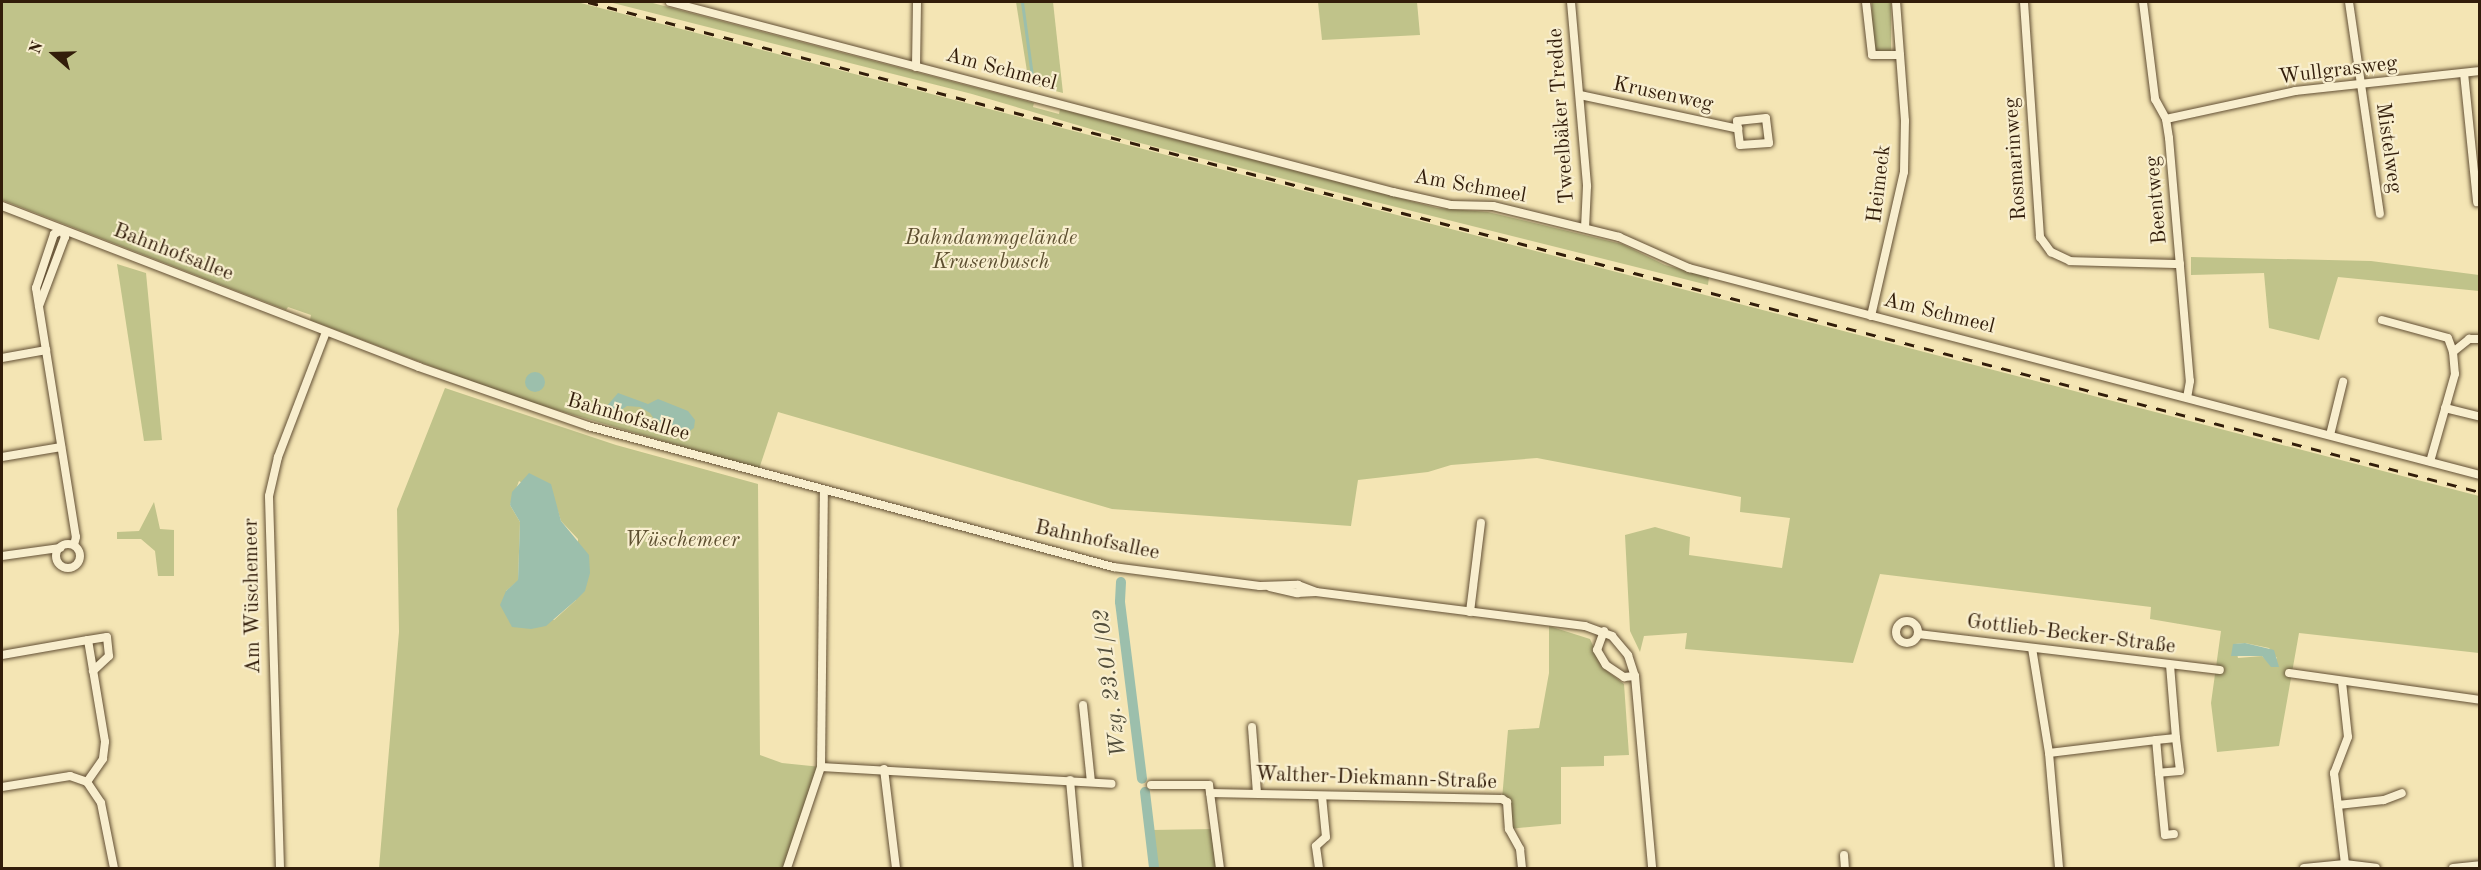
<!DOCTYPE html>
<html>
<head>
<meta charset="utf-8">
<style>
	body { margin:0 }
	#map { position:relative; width:2481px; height:870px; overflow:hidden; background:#f4e5b4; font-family:"Old Standard TT",serif }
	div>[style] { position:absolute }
	.green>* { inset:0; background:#c0c38a; transform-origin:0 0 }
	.water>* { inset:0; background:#9cbfac }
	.round { border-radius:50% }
	.stream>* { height:3px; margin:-1.5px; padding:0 1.5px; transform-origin:1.5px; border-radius:1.5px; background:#9cbfac }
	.canal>* { height:10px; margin:-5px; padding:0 5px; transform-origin:5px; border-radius:5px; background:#9cbfac }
	.roads { filter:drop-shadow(0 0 2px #624f34) drop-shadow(0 0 2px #624f34) }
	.street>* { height:8px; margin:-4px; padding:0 4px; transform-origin:4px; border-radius:4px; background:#f8eece }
	.street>.ring { margin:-4px; padding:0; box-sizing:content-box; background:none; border:8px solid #f8eece; border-radius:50% }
	.rail>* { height:3px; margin-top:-1.5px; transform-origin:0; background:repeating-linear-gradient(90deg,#321d0a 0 10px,transparent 0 20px) }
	span { translate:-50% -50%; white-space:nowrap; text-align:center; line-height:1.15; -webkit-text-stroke:4.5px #f8eece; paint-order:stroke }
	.street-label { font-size:21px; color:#321d0a }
	.park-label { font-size:21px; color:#5d4f30; font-style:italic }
	.water-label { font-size:22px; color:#524e3b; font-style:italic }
	.frame { position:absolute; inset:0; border:3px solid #321d0a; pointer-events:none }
	.north { position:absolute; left:24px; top:24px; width:60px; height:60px; -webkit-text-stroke:4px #f8eece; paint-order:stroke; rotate:290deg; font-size:16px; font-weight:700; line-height:24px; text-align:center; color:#321d0a }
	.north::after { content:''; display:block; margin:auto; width:21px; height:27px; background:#321d0a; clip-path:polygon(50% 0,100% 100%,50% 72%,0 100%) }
</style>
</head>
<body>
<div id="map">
	<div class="green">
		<i style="clip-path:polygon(evenodd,2px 2px,577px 2px,2479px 496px,2479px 653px,2299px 633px,2279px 746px,2217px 752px,2211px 703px,2221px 631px,2150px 619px,2151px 607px,1880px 574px,1853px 663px,1685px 649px,1687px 633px,1644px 636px,1640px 652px,1630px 631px,1625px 535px,1655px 527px,1690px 537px,1689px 555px,1782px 568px,1790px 518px,1740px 512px,1741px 497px,1537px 458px,1451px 465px,1428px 472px,1358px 480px,1351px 526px,1112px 509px,778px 412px,759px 469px,512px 397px,310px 320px,311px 315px,288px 307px,286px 310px,2px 200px,2px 2px,2245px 643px,2269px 648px,2277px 658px,2270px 664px,2262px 656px,2238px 658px,2235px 644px,2245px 643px)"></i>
		<i style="clip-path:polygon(609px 2px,649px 2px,1034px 103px,1033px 107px,1059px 114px,1060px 109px,1437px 208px,1488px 212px,1622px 244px,1665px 265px,1709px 277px,1708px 285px,1128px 140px,972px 94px)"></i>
		<i style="clip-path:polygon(1016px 2px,1053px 2px,1063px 93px,1029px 84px)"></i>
		<i style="clip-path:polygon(1318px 2px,1417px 2px,1420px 35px,1322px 40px)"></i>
		<i style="left:1872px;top:2px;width:19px;height:49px"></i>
		<i style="clip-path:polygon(2191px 257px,2371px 261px,2479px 275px,2479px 291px,2338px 277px,2319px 340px,2269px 328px,2264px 273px,2191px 275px)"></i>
		<i style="clip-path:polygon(117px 264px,146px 273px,162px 440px,144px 441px)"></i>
		<i style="clip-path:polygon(evenodd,445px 388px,616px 445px,758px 484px,760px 755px,782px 763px,821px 767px,787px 867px,379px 868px,399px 632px,397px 509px,445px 388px,519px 481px,556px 505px,561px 521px,578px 539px,576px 600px,554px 620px,506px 591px,518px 581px,520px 522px,510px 505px,519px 481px)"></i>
		<i style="clip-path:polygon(154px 502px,160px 529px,174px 530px,174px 576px,158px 576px,155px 551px,141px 539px,117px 539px,117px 532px,139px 531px)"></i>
		<i style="clip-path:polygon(1549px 626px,1590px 639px,1603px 668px,1624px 684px,1629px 755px,1604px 756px,1604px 766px,1561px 767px,1561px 824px,1509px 829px,1502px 799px,1508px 730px,1539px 728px,1549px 673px)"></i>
		<i style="left:1215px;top:829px;width:39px;height:64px;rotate:89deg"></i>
	</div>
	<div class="water">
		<i class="round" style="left:525px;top:372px;width:20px;height:20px"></i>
		<i style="clip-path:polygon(618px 393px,648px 404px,658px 399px,688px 411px,695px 420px,694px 428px,684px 435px,661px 429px,650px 413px,640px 407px,627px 406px,618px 412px,606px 407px)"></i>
		<i style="clip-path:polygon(529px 473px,551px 484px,561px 521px,589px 555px,590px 573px,585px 591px,576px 600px,546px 626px,531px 629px,512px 627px,500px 605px,506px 591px,518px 580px,520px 522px,510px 505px,512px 492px)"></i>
		<i style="clip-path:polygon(2245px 643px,2274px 650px,2279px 667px,2271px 667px,2262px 656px,2231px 656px,2233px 644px)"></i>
	</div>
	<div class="stream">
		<i style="left:1022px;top:2px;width:82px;rotate:82.3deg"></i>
	</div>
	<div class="canal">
		<i style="left:1121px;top:582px;width:20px;rotate:93deg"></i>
		<i style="left:1120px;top:602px;width:178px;rotate:82.9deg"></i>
		<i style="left:1145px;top:792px;width:77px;rotate:83.2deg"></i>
	</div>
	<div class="roads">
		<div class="street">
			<i style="left:670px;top:2px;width:748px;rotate:14.72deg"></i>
			<i style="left:1393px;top:192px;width:59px;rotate:12.6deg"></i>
			<i style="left:1451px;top:205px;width:42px;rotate:1.4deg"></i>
			<i style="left:1493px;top:206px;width:130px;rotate:13.8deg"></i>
			<i style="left:1619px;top:237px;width:77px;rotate:23.9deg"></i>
			<i style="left:1689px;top:268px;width:818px;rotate:14.67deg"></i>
			<i style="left:1571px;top:2px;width:185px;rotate:85deg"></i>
			<i style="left:1587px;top:186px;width:42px;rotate:92.7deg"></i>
			<i style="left:1866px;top:2px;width:53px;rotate:83.5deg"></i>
			<i style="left:1872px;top:55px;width:28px"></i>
			<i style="left:2024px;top:2px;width:236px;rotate:86.1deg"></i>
			<i style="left:2040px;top:237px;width:19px;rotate:54deg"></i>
			<i style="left:2051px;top:252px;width:21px;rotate:25deg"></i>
			<i style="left:2070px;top:261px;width:110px;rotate:1.6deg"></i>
			<i style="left:2143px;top:2px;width:98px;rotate:82.9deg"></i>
			<i style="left:2155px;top:99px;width:23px;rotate:61deg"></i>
			<i style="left:2166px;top:119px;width:19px;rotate:81deg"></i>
			<i style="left:2169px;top:138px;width:244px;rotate:85.1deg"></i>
			<i style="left:2190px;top:381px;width:17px;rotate:100deg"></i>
			<i style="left:2349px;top:2px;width:214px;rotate:81.7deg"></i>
			<i style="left:916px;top:67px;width:65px;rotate:-89.1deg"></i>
			<i style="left:2464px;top:73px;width:130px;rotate:84.2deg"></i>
			<i style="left:1580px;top:95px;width:162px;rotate:12.1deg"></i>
			<i style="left:1738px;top:129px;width:16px;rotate:83deg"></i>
			<i style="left:1740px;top:145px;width:29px;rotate:-4deg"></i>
			<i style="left:1769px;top:143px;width:25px;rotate:-97deg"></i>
			<i style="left:1766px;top:118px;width:29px;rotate:174deg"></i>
			<i style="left:1737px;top:121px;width:8px;rotate:83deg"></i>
			<i style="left:2166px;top:119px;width:132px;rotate:-12.2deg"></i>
			<i style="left:2295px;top:91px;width:186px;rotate:-6.2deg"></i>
			<i style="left:2px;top:206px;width:447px;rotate:21.1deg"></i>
			<i style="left:419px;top:367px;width:179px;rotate:19.2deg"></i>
			<i style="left:588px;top:426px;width:544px;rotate:15.03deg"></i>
			<i style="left:1113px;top:567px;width:148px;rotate:7.4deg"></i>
			<i style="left:1260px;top:586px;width:38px;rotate:-2deg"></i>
			<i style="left:1298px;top:585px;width:19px;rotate:21deg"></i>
			<i style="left:39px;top:306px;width:74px;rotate:-69.4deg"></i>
			<i style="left:65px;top:237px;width:8px;rotate:-113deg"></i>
			<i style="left:62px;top:230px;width:9px;rotate:153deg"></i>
			<i style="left:54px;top:234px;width:57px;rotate:108.4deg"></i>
			<i style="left:36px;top:288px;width:252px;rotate:80.9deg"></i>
			<i style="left:76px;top:537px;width:8px;rotate:104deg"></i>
			<i style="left:1871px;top:316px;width:148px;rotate:-77.1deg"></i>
			<i style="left:1904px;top:172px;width:51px;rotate:-88.9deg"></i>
			<i style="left:1905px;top:121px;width:119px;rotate:-94.3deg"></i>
			<i style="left:2382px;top:320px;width:68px;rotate:15.3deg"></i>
			<i style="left:2448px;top:338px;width:15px;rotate:70deg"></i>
			<i style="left:2453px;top:352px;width:22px;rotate:85deg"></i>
			<i style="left:2455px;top:374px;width:91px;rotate:105.9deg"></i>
			<i style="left:2453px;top:352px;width:21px;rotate:-39deg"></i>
			<i style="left:2469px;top:339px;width:11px"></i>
			<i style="left:2px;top:358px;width:45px;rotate:-10.3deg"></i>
			<i style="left:2445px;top:408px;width:36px;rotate:14deg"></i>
			<i style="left:2330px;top:435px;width:55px;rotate:-76.2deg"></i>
			<i style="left:2px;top:457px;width:60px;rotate:-9.6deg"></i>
			<i class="ring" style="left:56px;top:544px;width:16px;height:16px"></i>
			<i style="left:2px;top:556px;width:59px;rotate:-7.9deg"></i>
			<i style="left:1270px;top:587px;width:28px;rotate:13deg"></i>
			<i style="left:1297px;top:593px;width:19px;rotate:-3deg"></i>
			<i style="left:1316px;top:592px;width:271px;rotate:7.2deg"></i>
			<i style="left:1585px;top:626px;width:29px;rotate:20deg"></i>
			<i style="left:1612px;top:636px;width:25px;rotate:50deg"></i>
			<i style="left:1628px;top:655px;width:22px;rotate:72deg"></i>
			<i style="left:1635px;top:676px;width:193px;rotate:84.9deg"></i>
			<i style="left:1470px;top:612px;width:90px;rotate:-83deg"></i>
			<i class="ring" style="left:1896px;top:621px;width:14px;height:14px"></i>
			<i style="left:1604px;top:631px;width:20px;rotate:110deg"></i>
			<i style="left:1597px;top:650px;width:17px;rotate:59deg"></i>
			<i style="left:1606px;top:665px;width:22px;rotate:34deg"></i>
			<i style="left:1624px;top:677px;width:11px;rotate:-5deg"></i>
			<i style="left:1918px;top:634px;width:304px;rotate:6.8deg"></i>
			<i style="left:88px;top:640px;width:19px;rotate:-9deg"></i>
			<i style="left:107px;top:637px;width:19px;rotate:84deg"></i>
			<i style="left:109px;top:656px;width:22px;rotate:137deg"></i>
			<i style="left:2032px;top:648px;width:106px;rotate:80.8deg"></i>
			<i style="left:2049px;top:753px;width:115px;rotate:85deg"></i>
			<i style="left:2px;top:655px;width:87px;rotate:-9.9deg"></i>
			<i style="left:88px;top:640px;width:103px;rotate:80.5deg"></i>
			<i style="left:105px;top:742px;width:17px;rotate:97deg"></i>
			<i style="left:103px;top:759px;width:28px;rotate:125deg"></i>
			<i style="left:2170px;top:665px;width:73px;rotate:85.3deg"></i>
			<i style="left:2289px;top:673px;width:193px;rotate:8deg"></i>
			<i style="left:2342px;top:682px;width:55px;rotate:83.8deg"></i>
			<i style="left:2348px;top:737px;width:39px;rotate:111deg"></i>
			<i style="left:2334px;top:773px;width:92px;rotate:83.1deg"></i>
			<i style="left:1083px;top:705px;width:77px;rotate:84.1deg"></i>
			<i style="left:1252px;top:727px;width:66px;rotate:85.7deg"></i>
			<i style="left:2049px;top:753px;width:108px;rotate:-6.9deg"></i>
			<i style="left:2156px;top:740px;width:20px;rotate:-6deg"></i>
			<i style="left:2176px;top:738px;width:33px;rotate:83deg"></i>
			<i style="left:2180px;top:771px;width:21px;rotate:175deg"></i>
			<i style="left:2159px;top:773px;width:33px;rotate:-95deg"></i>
			<i style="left:821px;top:767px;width:291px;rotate:3.3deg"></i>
			<i style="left:884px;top:769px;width:100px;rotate:83.1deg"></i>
			<i style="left:2159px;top:773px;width:62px;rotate:84.5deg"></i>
			<i style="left:2165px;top:835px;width:9px;rotate:-6deg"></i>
			<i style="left:1070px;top:780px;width:88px;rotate:84.8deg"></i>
			<i style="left:1151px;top:785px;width:58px"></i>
			<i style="left:1209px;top:785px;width:84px;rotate:82.5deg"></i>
			<i style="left:2px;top:787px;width:69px;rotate:-9.2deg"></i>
			<i style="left:70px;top:776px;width:18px;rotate:19deg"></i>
			<i style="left:87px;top:782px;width:25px;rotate:56deg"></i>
			<i style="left:101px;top:803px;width:66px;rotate:78.7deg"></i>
			<i style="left:1210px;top:793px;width:292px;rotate:1.2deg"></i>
			<i style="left:1502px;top:799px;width:6px;rotate:31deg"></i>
			<i style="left:1507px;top:802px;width:27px;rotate:86deg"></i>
			<i style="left:1509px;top:829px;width:23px;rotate:61deg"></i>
			<i style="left:1520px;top:849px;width:19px;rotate:84deg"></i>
			<i style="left:2338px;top:805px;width:46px;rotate:-6.2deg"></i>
			<i style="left:2384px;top:800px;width:19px;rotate:-21deg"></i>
			<i style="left:1844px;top:855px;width:13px;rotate:86deg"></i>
			<i style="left:280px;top:868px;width:372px;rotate:-91.7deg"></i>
			<i style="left:269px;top:496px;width:40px;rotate:-77deg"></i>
			<i style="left:278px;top:457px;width:134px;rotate:-69deg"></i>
			<i style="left:787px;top:868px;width:107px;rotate:-71.4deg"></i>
			<i style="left:821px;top:767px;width:276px;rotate:-89.4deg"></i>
			<i style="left:1319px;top:868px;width:22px;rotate:-98deg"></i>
			<i style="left:1316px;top:846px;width:13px;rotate:-42deg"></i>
			<i style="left:1326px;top:837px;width:41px;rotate:-95.6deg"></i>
			<i style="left:2304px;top:868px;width:41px;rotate:-5.6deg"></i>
			<i style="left:2345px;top:864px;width:31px;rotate:7deg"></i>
			<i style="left:2453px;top:868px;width:27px;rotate:-6deg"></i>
		</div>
	</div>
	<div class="rail">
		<i style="left:588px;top:2px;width:1954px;rotate:14.52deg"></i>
	</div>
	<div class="street-label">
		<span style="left:1001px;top:70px;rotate:15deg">Am Schmeel</span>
		<span style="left:2338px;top:71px;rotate:-7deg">Wullgrasweg</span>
		<span style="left:1663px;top:95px;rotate:12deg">Krusenweg</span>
		<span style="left:1562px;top:116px;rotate:-94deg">Tweelbäker Tredde</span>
		<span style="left:2388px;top:148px;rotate:82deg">Mistelweg</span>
		<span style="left:2016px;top:159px;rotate:-94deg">Rosmarinweg</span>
		<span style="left:1880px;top:184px;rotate:-83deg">Heimeck</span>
		<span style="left:1470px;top:187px;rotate:10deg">Am Schmeel</span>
		<span style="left:2157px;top:200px;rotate:-95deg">Beentweg</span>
		<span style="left:173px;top:253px;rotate:21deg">Bahnhofsallee</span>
		<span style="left:1939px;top:314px;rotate:14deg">Am Schmeel</span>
		<span style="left:628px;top:418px;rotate:16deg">Bahnhofsallee</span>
		<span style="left:1097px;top:541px;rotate:12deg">Bahnhofsallee</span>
		<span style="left:253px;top:596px;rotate:-91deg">Am Wüschemeer</span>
		<span style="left:2071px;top:635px;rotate:7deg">Gottlieb-Becker-Straße</span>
		<span style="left:1376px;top:779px;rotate:2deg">Walther-Diekmann-Straße</span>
	</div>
	<div class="park-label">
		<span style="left:991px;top:251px">Bahndammgelände<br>Krusenbusch</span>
		<span style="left:682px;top:541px">Wüschemeer</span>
	</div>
	<div class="water-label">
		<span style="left:1111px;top:683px;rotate:-97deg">Wzg. 23.01/02</span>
	</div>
	<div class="frame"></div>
	<div class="north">N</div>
</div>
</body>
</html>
